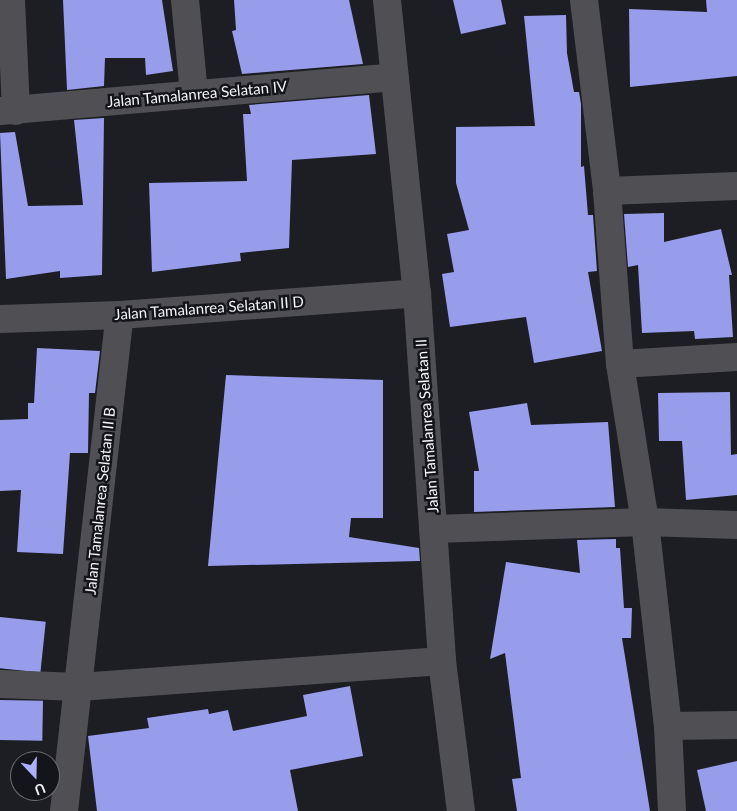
<!DOCTYPE html>
<html>
<head>
<meta charset="utf-8">
<style>
	body { margin:0 }
	#map { position:relative; width:737px; height:811px; overflow:hidden; background:#1d1d24; font-family:Lato,sans-serif }
	div>[style] { position:absolute }
	.building>* { inset:0; background:#979ceb; transform-origin:0 0 }
	.street>* { height:28px; margin:-14px; padding:0 14px; transform-origin:14px; border-radius:14px; background:#505054 }
	span { translate:-50% -50%; white-space:nowrap; text-align:center; line-height:1.15; -webkit-text-stroke:5px #14141b; paint-order:stroke }
	.street-label { font-size:15px; color:#f3f3f8 }
	.north { position:absolute; left:10px; top:751px; width:50px; height:50px; box-sizing:border-box; background:#14141b; border:1px solid #6d6d73; border-radius:50%; rotate:159deg; font-size:14px; font-weight:700; line-height:20px; text-align:center; color:#f3f3f8 }
	.north::after { content:''; display:block; margin:auto; width:18px; height:22px; background:#aab0fb; clip-path:polygon(50% 0,100% 100%,50% 72%,0 100%) }
</style>
</head>
<body>
<div id="map">
	<div class="building">
		<i style="clip-path:polygon(63px 0,162px 0,173px 71px,146px 75px,145px 58px,105px 58px,104px 86px,67px 90px)"></i>
		<i style="clip-path:polygon(234px 0,349px 0,363px 64px,242px 74px,232px 31px,236px 30px)"></i>
		<i style="clip-path:polygon(453px 0,501px 0,506px 24px,461px 34px)"></i>
		<i style="clip-path:polygon(706px 0,737px 0,737px 76px,630px 87px,629px 9px,707px 12px)"></i>
		<i style="clip-path:polygon(566px 15px,567px 53px,574px 92px,579px 92px,581px 104px,581px 167px,584px 166px,588px 215px,593px 215px,597px 271px,588px 272px,602px 351px,534px 363px,526px 317px,450px 327px,442px 274px,454px 272px,447px 234px,469px 230px,456px 183px,456px 127px,535px 126px,524px 16px)"></i>
		<i style="clip-path:polygon(369px 95px,376px 154px,292px 160px,289px 248px,240px 253px,241px 261px,152px 272px,149px 183px,247px 181px,243px 114px,251px 114px,249px 105px)"></i>
		<i style="clip-path:polygon(104px 118px,102px 275px,60px 278px,60px 271px,6px 279px,0 133px,15px 132px,28px 206px,83px 205px,74px 120px)"></i>
		<i style="clip-path:polygon(664px 213px,664px 242px,721px 229px,732px 275px,729px 275px,733px 337px,695px 339px,694px 331px,642px 333px,638px 265px,628px 267px,624px 214px)"></i>
		<i style="clip-path:polygon(37px 348px,100px 351px,95px 393px,89px 393px,88px 453px,70px 453px,63px 554px,17px 552px,21px 490px,0 491px,0 420px,28px 419px,28px 403px,34px 403px)"></i>
		<i style="clip-path:polygon(226px 375px,383px 380px,383px 518px,351px 518px,349px 537px,419px 548px,420px 561px,208px 566px)"></i>
		<i style="clip-path:polygon(730px 392px,731px 455px,737px 454px,737px 495px,686px 500px,682px 441px,659px 441px,658px 393px)"></i>
		<i style="clip-path:polygon(527px 403px,531px 425px,608px 422px,615px 507px,474px 512px,474px 471px,479px 471px,469px 412px)"></i>
		<i style="clip-path:polygon(616px 539px,616px 548px,620px 548px,624px 608px,632px 608px,631px 638px,622px 638px,650px 811px,517px 811px,512px 779px,521px 778px,505px 653px,490px 659px,506px 562px,580px 573px,577px 540px)"></i>
		<i style="left:0;top:617px;width:46px;height:51px;rotate:6deg"></i>
		<i style="clip-path:polygon(350px 686px,363px 756px,290px 770px,298px 811px,97px 811px,88px 736px,149px 728px,147px 718px,208px 709px,209px 714px,228px 710px,233px 731px,307px 716px,303px 695px)"></i>
		<i style="left:0;top:700px;width:43px;height:40px;rotate:1deg"></i>
		<i style="clip-path:polygon(737px 761px,737px 811px,706px 811px,697px 770px)"></i>
	</div>
	<div class="street">
		<i style="left:11px;top:0;width:111px;rotate:87.4deg"></i>
		<i style="left:185px;top:0;width:93px;rotate:84.5deg"></i>
		<i style="left:387px;top:0;width:295px;rotate:84.2deg"></i>
		<i style="left:417px;top:293px;width:369px;rotate:86.1deg"></i>
		<i style="left:442px;top:661px;width:151px;rotate:82.8deg"></i>
		<i style="left:584px;top:0;width:192px;rotate:83.1deg"></i>
		<i style="left:607px;top:191px;width:173px;rotate:85.7deg"></i>
		<i style="left:620px;top:364px;width:160px;rotate:81deg"></i>
		<i style="left:645px;top:522px;width:205px;rotate:83.6deg"></i>
		<i style="left:668px;top:726px;width:85px;rotate:87.3deg"></i>
		<i style="left:0;top:111px;width:396px;rotate:-4.9deg"></i>
		<i style="left:607px;top:191px;width:130px;rotate:-2.2deg"></i>
		<i style="left:0;top:319px;width:120px;rotate:-1.9deg"></i>
		<i style="left:120px;top:315px;width:298px;rotate:-4.2deg"></i>
		<i style="left:620px;top:364px;width:117px;rotate:-3.4deg"></i>
		<i style="left:434px;top:529px;width:211px;rotate:-1.9deg"></i>
		<i style="left:645px;top:522px;width:92px;rotate:1.9deg"></i>
		<i style="left:0;top:684px;width:79px;rotate:2.2deg"></i>
		<i style="left:79px;top:687px;width:364px;rotate:-4.1deg"></i>
		<i style="left:668px;top:726px;width:69px;rotate:-0.8deg"></i>
		<i style="left:64px;top:811px;width:499px;rotate:-83.6deg"></i>
	</div>
	<div class="street-label">
		<span style="left:197px;top:94px;rotate:-5deg">Jalan Tamalanrea Selatan IV</span>
		<span style="left:209px;top:308px;rotate:-4deg">Jalan Tamalanrea Selatan II D</span>
		<span style="left:427px;top:426px;rotate:-94deg">Jalan Tamalanrea Selatan II</span>
		<span style="left:100px;top:501px;rotate:-84deg">Jalan Tamalanrea Selatan II B</span>
	</div>
	<div class="north">U</div>
</div>
</body>
</html>
